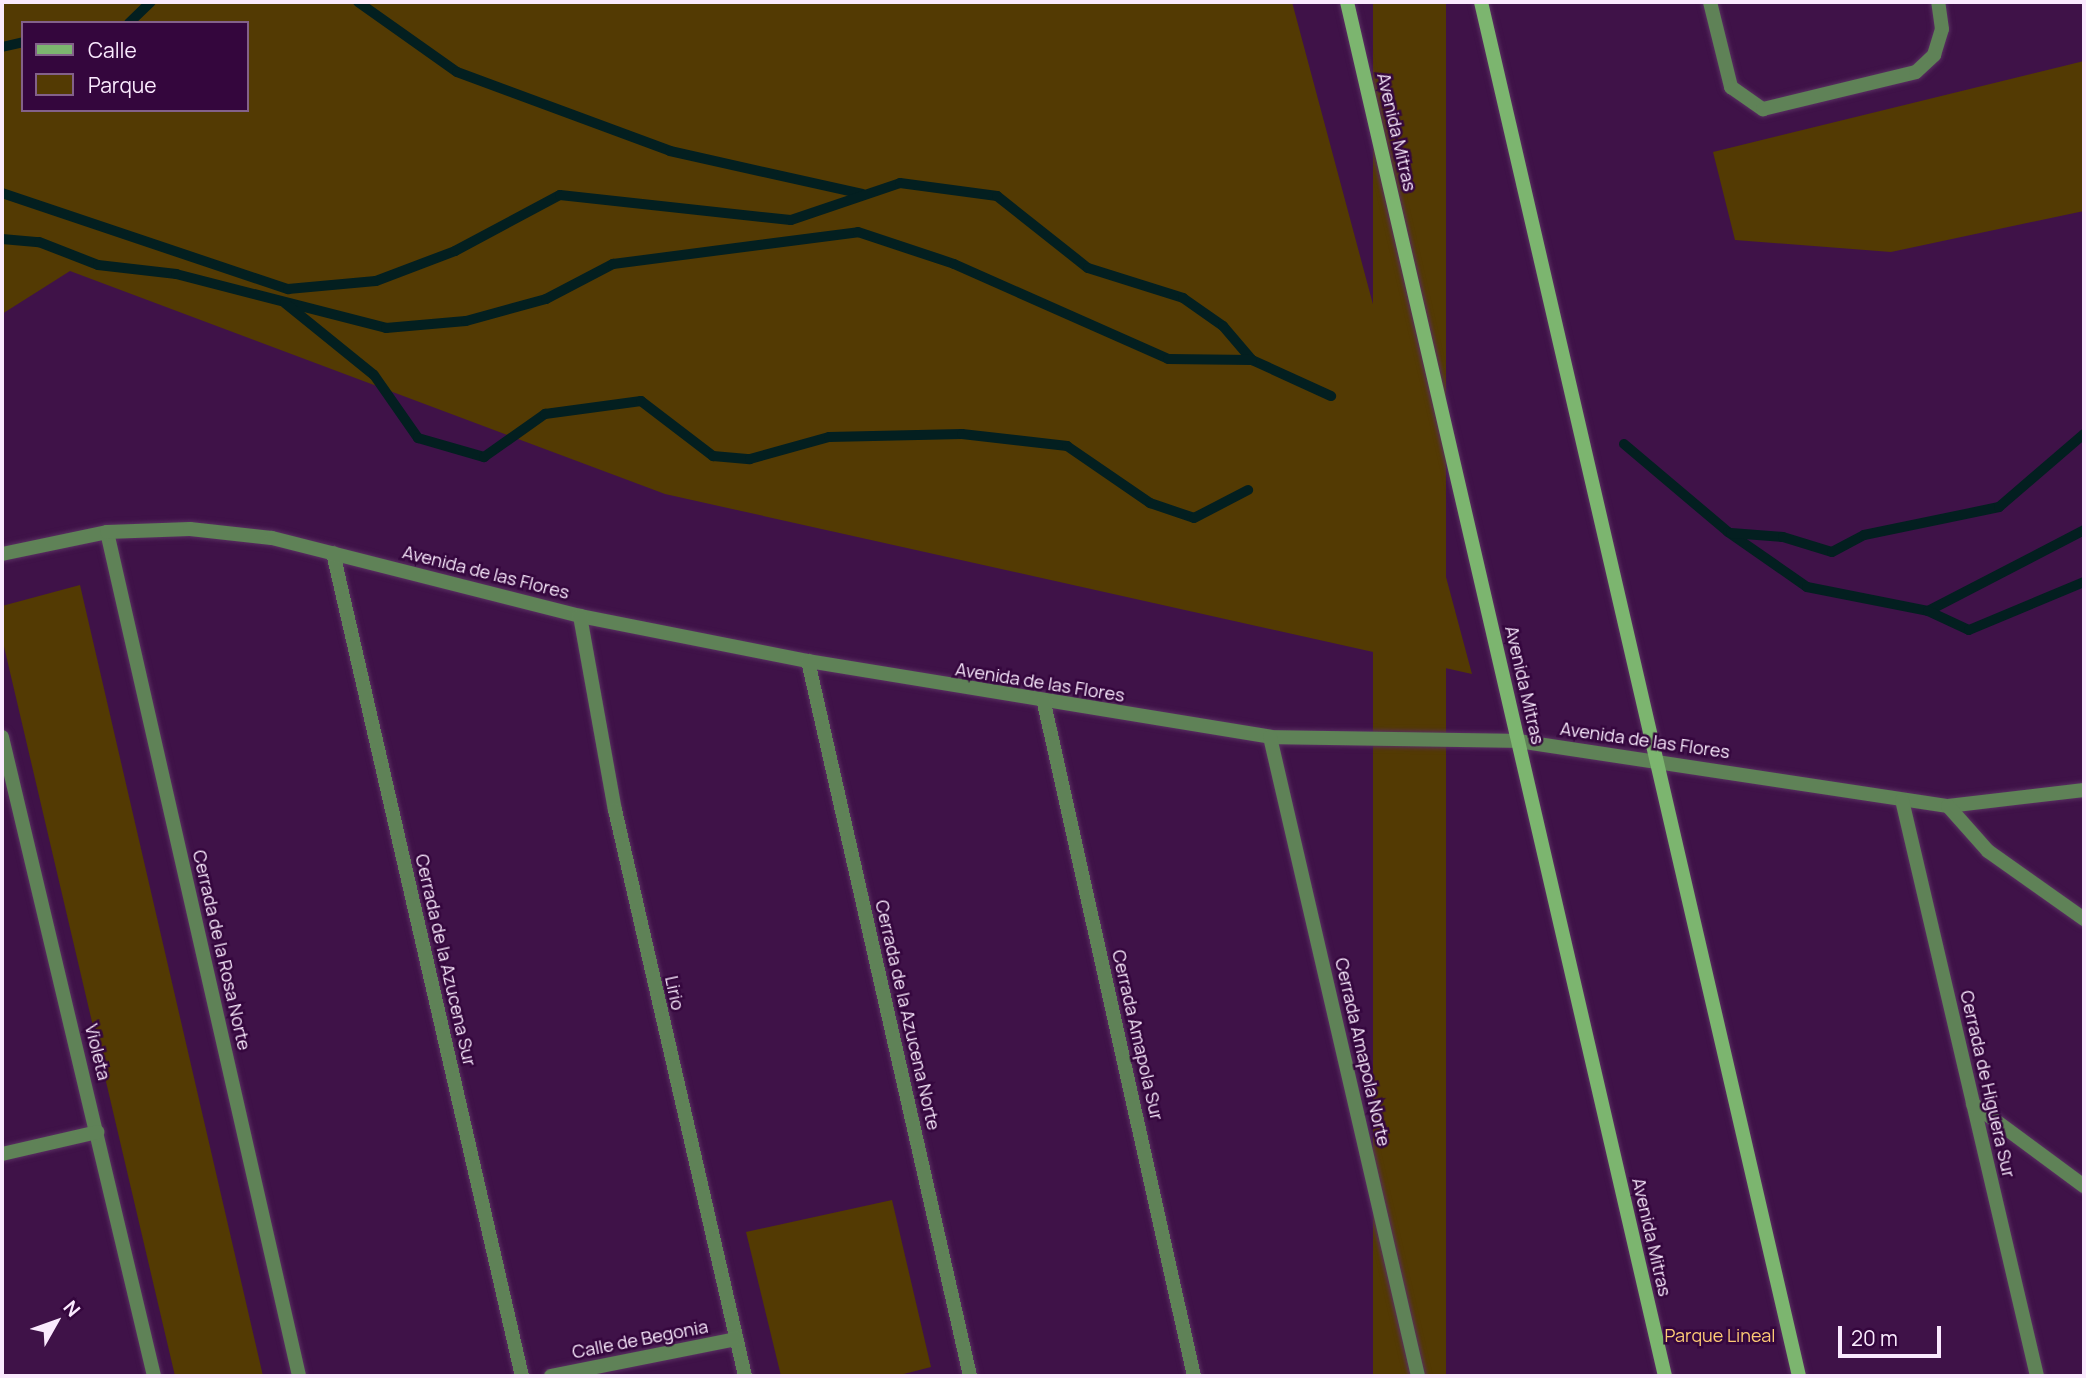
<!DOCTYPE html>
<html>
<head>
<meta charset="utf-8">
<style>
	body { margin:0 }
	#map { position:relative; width:2086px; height:1378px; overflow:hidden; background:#3f1248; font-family:Manrope,sans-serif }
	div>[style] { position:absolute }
	.green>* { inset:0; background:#533a03; transform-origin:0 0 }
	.stream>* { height:10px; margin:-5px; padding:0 5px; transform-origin:5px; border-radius:5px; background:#031f20 }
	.roads { filter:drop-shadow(0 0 2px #593061) drop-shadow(0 0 2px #593061) }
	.street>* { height:14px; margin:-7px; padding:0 7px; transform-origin:7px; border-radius:7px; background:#5f8257 }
	.secondary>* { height:14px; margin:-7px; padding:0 7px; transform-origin:7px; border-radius:7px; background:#7cb56f }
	span { translate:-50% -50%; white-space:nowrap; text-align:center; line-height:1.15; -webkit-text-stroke:5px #34063d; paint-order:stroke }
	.street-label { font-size:18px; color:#faeafe }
	.park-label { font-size:18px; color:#fdcb75 }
	.frame { position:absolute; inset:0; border:4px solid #faeafe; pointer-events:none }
	.legend { position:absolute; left:21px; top:21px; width:228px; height:91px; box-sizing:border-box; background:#34063d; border:2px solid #83618a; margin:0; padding:9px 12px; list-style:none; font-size:21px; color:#faeafe }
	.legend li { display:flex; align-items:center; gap:14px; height:35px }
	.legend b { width:35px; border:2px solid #83618a }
	.north { position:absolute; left:21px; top:1287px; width:70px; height:70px; -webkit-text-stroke:5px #34063d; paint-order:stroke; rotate:50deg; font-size:19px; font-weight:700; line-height:28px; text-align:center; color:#faeafe }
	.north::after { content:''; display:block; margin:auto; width:24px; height:32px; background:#faeafe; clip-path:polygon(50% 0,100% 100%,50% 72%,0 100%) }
	.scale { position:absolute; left:1838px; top:1326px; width:103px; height:32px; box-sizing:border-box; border:4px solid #faeafe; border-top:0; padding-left:9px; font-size:21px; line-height:24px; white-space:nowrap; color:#faeafe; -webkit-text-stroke:5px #34063d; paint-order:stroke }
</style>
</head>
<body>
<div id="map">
	<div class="green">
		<i style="clip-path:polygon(evenodd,2px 2px,1292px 2px,1472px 674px,665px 494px,70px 271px,2px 314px,2px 2px,23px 23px,247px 23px,247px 110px,23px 110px,23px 23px)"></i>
		<i style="left:1373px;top:2px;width:73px;height:1410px"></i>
		<i style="clip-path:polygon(2084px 61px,2084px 211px,1891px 252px,1735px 240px,1713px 152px)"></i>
		<i style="clip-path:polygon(80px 585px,263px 1376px,175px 1376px,2px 638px,2px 606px)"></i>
		<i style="clip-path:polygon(892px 1200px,931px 1367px,896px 1376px,781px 1376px,746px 1232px)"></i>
	</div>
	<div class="stream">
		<i style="left:358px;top:2px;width:121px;rotate:35.3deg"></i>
		<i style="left:457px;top:72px;width:227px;rotate:20.3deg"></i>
		<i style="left:670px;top:151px;width:197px;rotate:12.6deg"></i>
		<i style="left:129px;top:23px;width:30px;rotate:-44deg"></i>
		<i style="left:2px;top:47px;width:22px;rotate:-13deg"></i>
		<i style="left:2px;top:193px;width:302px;rotate:18.6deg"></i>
		<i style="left:288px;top:289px;width:88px;rotate:-5.2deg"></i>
		<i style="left:376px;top:281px;width:85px;rotate:-20.8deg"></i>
		<i style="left:455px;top:251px;width:119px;rotate:-28.1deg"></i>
		<i style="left:560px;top:195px;width:232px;rotate:6.2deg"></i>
		<i style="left:791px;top:220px;width:115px;rotate:-18.7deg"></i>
		<i style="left:900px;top:183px;width:98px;rotate:7.6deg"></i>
		<i style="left:997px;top:196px;width:116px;rotate:38.4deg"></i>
		<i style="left:1088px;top:268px;width:100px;rotate:17.5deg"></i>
		<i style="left:1183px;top:298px;width:49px;rotate:35deg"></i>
		<i style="left:1223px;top:326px;width:45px;rotate:49.5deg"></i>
		<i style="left:1252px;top:360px;width:87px;rotate:24.5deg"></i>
		<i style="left:2px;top:239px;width:37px;rotate:5deg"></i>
		<i style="left:39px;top:242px;width:63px;rotate:21.3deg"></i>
		<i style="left:98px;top:265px;width:79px;rotate:6.6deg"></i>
		<i style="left:176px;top:274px;width:217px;rotate:14.4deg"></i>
		<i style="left:386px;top:328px;width:80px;rotate:-5deg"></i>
		<i style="left:466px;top:321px;width:83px;rotate:-15.4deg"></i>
		<i style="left:546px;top:299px;width:76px;rotate:-27.6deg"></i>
		<i style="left:613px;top:264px;width:247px;rotate:-7.4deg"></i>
		<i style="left:858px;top:232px;width:101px;rotate:18.4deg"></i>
		<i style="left:954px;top:264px;width:234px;rotate:23.9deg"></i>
		<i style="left:1168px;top:359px;width:84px;rotate:0.7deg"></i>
		<i style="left:285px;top:303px;width:114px;rotate:39deg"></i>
		<i style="left:374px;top:375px;width:77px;rotate:55.1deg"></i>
		<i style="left:418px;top:438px;width:69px;rotate:16.1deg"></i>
		<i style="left:484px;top:457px;width:75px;rotate:-35.2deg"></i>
		<i style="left:545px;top:414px;width:97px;rotate:-7.7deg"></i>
		<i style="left:641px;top:401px;width:91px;rotate:37.4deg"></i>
		<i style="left:713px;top:456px;width:37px;rotate:5deg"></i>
		<i style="left:750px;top:459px;width:82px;rotate:-15.6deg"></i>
		<i style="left:829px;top:437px;width:133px;rotate:-1.3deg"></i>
		<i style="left:962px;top:434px;width:106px;rotate:6.5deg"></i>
		<i style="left:1067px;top:446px;width:101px;rotate:34.5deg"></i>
		<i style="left:1150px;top:503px;width:46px;rotate:18.8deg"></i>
		<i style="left:1194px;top:518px;width:61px;rotate:-27.4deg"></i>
		<i style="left:1624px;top:444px;width:136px;rotate:40.2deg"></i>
		<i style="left:1728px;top:532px;width:96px;rotate:34.8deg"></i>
		<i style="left:1807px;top:587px;width:123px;rotate:11.2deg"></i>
		<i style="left:1928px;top:611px;width:176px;rotate:-27.4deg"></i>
		<i style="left:1731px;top:533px;width:52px;rotate:4.4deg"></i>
		<i style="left:1783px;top:537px;width:51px;rotate:17deg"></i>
		<i style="left:1832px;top:552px;width:36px;rotate:-28deg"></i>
		<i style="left:1864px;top:535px;width:138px;rotate:-11.7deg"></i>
		<i style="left:1999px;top:507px;width:112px;rotate:-40.7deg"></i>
		<i style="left:1928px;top:611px;width:45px;rotate:24.9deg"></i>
		<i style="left:1969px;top:630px;width:125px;rotate:-22.7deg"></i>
	</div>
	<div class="roads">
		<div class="street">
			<i style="left:1710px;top:2px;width:88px;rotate:76.1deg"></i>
			<i style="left:1731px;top:87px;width:39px;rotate:35deg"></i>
			<i style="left:1763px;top:109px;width:157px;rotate:-13.6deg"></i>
			<i style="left:1916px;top:72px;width:25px;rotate:-43deg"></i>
			<i style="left:1934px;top:55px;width:27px;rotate:-73deg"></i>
			<i style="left:1942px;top:29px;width:27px;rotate:-98deg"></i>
			<i style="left:107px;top:532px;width:866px;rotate:77.18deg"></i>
			<i style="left:333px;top:553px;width:844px;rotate:77.07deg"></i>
			<i style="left:2px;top:554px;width:107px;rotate:-11.8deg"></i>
			<i style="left:107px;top:532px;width:83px;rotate:-2.1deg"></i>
			<i style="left:190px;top:529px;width:82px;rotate:6.3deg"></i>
			<i style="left:272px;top:538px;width:318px;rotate:14.2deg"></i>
			<i style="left:580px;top:616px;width:232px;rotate:11.2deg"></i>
			<i style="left:808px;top:661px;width:468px;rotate:9.3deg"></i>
			<i style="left:1270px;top:737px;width:248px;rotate:0.9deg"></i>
			<i style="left:1518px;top:741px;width:435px;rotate:8.6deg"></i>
			<i style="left:1948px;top:806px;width:137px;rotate:-6.7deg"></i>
			<i style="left:580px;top:616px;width:197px;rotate:79.8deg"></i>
			<i style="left:615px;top:810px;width:581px;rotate:77.06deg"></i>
			<i style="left:808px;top:661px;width:733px;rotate:77.23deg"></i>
			<i style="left:1044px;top:703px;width:690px;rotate:77.44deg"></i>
			<i style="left:2px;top:737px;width:657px;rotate:76.62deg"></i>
			<i style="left:1270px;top:737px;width:656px;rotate:76.96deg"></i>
			<i style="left:1902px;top:800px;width:592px;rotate:76.81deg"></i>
			<i style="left:1948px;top:806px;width:60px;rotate:48.4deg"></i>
			<i style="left:1988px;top:851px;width:118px;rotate:35.3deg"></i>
			<i style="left:1973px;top:1104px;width:138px;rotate:36.5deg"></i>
			<i style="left:2px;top:1154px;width:98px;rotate:-13deg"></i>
			<i style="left:551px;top:1376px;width:189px;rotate:-11.3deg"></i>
		</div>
		<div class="secondary">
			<i style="left:1347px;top:2px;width:1410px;rotate:76.97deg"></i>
			<i style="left:1481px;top:2px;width:1410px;rotate:76.97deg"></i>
		</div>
	</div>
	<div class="street-label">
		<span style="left:1397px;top:132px;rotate:77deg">Avenida Mitras</span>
		<span style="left:486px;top:572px;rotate:14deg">Avenida de las Flores</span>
		<span style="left:1040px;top:682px;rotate:9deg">Avenida de las Flores</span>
		<span style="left:1525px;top:685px;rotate:77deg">Avenida Mitras</span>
		<span style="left:1645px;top:740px;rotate:8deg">Avenida de las Flores</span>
		<span style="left:222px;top:950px;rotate:77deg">Cerrada de la Rosa Norte</span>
		<span style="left:446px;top:960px;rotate:77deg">Cerrada de la Azucena Sur</span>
		<span style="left:675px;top:993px;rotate:78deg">Lirio</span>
		<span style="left:908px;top:1015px;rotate:77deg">Cerrada de la Azucena Norte</span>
		<span style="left:1138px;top:1035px;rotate:77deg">Cerrada Amapola Sur</span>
		<span style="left:98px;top:1052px;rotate:76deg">Violeta</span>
		<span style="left:1363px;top:1052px;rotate:77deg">Cerrada Amapola Norte</span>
		<span style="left:1988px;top:1084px;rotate:77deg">Cerrada de Higuera Sur</span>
		<span style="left:1652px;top:1237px;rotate:77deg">Avenida Mitras</span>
		<span style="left:640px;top:1339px;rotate:-11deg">Calle de Begonia</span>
	</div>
	<div class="park-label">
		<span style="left:1720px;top:1335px">Parque Lineal</span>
	</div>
	<div class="frame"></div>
	<ul class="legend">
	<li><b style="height:9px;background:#7cb56f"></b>Calle</li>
	<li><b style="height:19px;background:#533a03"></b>Parque</li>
	</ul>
	<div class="north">N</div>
	<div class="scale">20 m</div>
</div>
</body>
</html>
